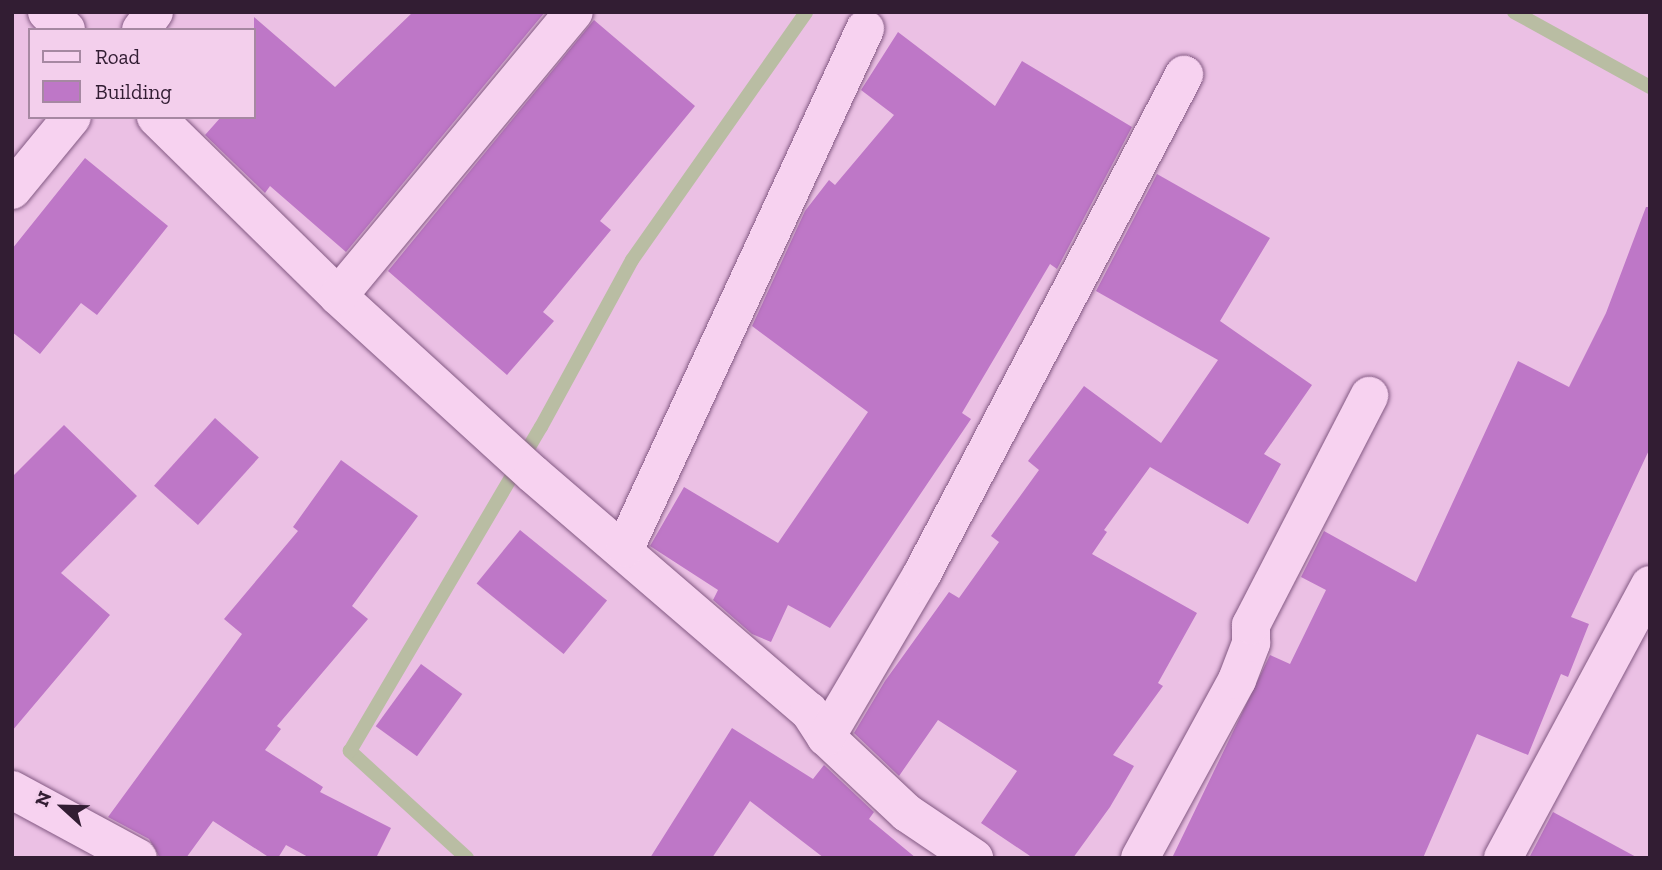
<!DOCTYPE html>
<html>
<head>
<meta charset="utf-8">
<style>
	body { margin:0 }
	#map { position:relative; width:1662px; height:870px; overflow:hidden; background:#ebc0e4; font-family:"Zilla Slab",serif }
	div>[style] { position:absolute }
	.stream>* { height:14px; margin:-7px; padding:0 7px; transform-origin:7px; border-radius:7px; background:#b9bda3 }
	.building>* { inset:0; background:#be77c7; transform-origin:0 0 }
	.roads { filter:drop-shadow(0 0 2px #835983) drop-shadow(0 0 2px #835983) }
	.street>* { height:38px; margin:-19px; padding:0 19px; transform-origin:19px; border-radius:19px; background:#f7d2f0 }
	span { translate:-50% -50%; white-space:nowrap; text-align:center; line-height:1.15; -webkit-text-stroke:6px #f3cfec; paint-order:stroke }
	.frame { position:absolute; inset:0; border:14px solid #321d33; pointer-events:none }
	.legend { position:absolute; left:28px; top:28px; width:228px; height:91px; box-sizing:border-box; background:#f3cfec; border:2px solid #a688a2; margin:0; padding:9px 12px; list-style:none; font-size:21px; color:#321d33 }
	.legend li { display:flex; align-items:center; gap:14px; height:35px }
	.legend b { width:35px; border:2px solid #a688a2 }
	.north { position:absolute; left:28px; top:772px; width:70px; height:70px; -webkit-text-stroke:5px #f3cfec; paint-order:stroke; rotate:292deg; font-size:19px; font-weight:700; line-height:28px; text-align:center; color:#321d33 }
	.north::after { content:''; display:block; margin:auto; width:24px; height:32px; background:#321d33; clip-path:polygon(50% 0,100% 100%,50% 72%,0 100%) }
</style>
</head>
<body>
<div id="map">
	<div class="stream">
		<i style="left:1514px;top:12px;width:155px;rotate:28.9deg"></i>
		<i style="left:467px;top:858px;width:159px;rotate:-137.6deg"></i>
		<i style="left:350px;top:751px;width:376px;rotate:-59.5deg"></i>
		<i style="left:541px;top:427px;width:190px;rotate:-61.4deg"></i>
		<i style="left:632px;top:260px;width:303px;rotate:-54.9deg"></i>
	</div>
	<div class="building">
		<i style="clip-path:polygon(413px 12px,545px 12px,346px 252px,270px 186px,265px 193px,205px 135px,221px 117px,254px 117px,254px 17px,335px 87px)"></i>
		<i style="clip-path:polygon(594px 20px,695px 106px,600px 221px,611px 230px,543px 312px,554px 321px,507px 375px,388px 271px)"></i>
		<i style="clip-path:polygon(898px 32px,995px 106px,1022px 61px,1132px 127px,1057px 269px,1050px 264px,962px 413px,971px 419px,830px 628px,788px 605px,771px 642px,752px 634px,713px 600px,718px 590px,650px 546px,684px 487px,778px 543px,868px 412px,752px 326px,805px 211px,829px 180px,835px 185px,894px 115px,861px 90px)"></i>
		<i style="clip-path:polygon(85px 158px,168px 226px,97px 315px,81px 303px,40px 354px,12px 332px,12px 249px)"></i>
		<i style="clip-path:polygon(1157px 174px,1270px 238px,1220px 321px,1312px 385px,1264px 454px,1281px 464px,1248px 524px,1150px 467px,1104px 530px,1107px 532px,1092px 554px,1197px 613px,1158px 683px,1163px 686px,1113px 755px,1134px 766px,1110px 807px,1073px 858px,1033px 858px,981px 823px,1017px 771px,938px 720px,899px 776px,854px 733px,885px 681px,949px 592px,959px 598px,999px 542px,991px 536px,1039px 470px,1028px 461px,1084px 386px,1161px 443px,1218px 360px,1096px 291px)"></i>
		<i style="clip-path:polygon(1646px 207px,1650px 207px,1650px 448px,1571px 617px,1589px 624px,1568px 677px,1561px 674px,1528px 755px,1477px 734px,1423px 858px,1172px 858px,1270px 655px,1290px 664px,1326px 590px,1301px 577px,1324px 531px,1416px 582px,1518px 361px,1569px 387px,1606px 313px)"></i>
		<i style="left:215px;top:418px;width:59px;height:91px;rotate:42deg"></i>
		<i style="clip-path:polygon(64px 425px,137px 496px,61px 573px,110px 615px,12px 731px,12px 477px)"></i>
		<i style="clip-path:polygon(341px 460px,418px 516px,352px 606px,368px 619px,277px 726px,281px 729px,265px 750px,323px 787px,320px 792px,391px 828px,376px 858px,310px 858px,286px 845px,278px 858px,270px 858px,213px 821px,186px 858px,160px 858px,149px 839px,108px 817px,242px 634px,224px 619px,298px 531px,293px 527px)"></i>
		<i style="left:520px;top:530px;width:112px;height:69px;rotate:39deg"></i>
		<i style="left:421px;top:664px;width:51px;height:77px;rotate:36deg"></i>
		<i style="clip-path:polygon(732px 728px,813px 779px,824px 765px,874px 812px,869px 819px,916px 858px,824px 858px,750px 801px,712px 858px,650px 858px)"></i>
		<i style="clip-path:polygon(1553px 812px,1638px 858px,1529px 858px)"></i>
	</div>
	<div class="roads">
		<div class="street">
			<i style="left:47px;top:12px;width:26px;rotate:43deg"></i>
			<i style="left:141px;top:30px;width:22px;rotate:-54deg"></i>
			<i style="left:156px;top:117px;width:255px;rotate:44.5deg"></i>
			<i style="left:338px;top:296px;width:264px;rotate:42.4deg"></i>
			<i style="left:533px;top:474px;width:364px;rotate:40.7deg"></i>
			<i style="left:809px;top:711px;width:31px;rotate:57deg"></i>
			<i style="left:826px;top:737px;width:111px;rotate:43.2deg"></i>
			<i style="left:907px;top:813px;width:81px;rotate:33.9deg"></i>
			<i style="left:12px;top:190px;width:94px;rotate:-50.6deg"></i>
			<i style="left:338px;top:296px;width:369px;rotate:-50.3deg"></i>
			<i style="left:625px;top:548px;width:572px;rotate:-65.18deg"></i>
			<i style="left:826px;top:737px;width:189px;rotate:-59.5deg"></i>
			<i style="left:922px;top:574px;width:564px;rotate:-62.3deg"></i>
			<i style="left:12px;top:790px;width:143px;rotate:28.4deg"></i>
			<i style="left:1140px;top:858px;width:203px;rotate:-61.4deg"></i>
			<i style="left:1237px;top:680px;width:40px;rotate:-69deg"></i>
			<i style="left:1251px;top:643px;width:18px;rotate:-90deg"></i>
			<i style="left:1251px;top:625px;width:258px;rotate:-62.7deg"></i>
			<i style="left:1503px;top:858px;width:310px;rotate:-61.7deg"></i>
		</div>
	</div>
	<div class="frame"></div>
	<ul class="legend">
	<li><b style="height:9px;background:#f7d2f0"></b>Road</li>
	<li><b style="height:19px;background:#be77c7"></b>Building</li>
	</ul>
	<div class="north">N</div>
</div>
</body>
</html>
